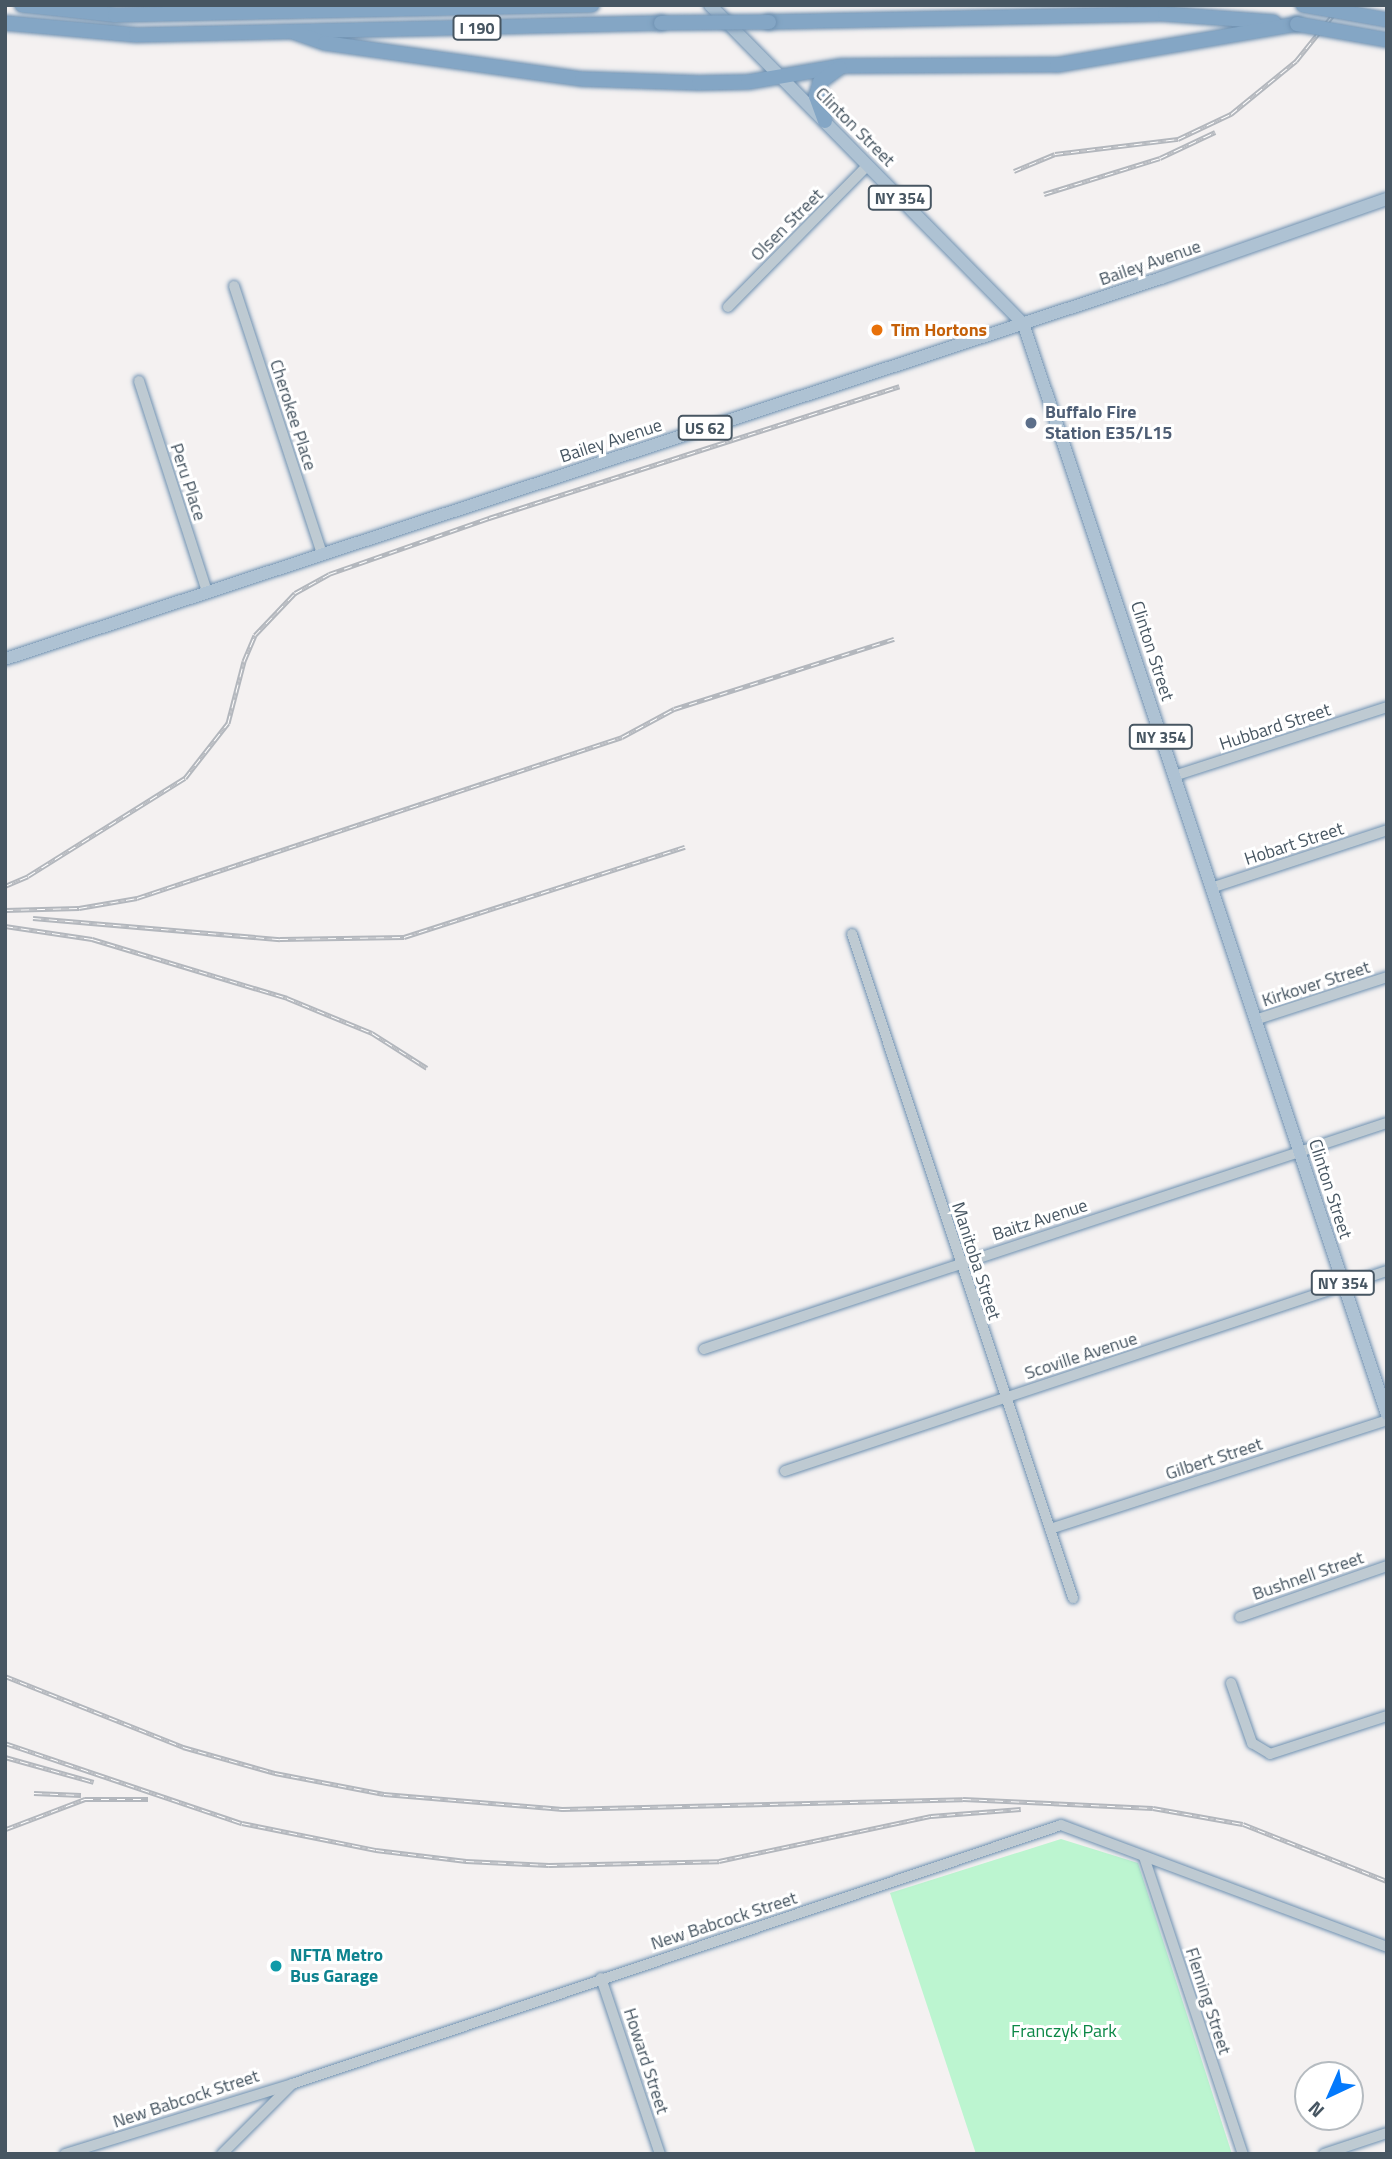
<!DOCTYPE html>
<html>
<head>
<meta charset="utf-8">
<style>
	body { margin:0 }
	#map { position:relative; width:1392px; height:2159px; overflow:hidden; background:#f4f1f1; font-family:"Titillium Web",sans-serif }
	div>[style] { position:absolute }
	.green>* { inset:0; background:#bcf5d0 }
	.roads { filter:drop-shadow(0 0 2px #6f91b1) drop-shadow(0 0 2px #6f91b1) }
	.minor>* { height:10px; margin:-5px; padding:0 5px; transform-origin:5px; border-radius:5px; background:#becad2 }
	.major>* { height:12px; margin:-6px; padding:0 6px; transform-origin:6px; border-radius:6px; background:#aec2d3 }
	.highway>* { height:14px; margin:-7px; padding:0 7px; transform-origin:7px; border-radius:7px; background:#84a6c5 }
	.rail>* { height:5px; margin-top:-2.5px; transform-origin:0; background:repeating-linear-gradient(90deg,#fff 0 8px,#b3b7bd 0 16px); box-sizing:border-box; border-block:2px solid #b3b7bd }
	.bridges { filter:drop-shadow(0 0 2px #6f91b1) drop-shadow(0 0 2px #6f91b1) }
	.highway-bridge>* { height:14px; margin:-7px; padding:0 7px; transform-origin:7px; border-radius:7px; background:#84a6c5 }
	.dots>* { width:19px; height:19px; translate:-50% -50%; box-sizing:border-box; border:4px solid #fff; border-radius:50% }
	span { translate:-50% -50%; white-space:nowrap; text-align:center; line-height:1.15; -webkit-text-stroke:6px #fff; paint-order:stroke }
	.shield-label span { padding:2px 5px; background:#fff; border:2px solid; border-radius:5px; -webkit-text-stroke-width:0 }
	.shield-label { font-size:16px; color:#475662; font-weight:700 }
	.street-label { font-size:18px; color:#475662 }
	.food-label { font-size:18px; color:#c56008; font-weight:700 }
	.left { translate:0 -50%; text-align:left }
	.service-label { font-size:18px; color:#4e5e75; font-weight:700 }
	.culture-label { font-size:18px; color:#0d838f; font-weight:700 }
	.park-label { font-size:18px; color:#0c8846 }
	.frame { position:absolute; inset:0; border:7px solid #475662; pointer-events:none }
	.north { position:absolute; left:1294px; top:2061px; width:70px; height:70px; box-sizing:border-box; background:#fff; border:2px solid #b5bbc0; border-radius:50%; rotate:224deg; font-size:19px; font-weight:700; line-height:28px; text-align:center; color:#475662 }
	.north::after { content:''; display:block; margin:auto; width:24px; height:32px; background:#0379fc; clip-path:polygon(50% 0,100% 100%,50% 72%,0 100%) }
</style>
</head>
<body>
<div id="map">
	<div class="green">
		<i style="clip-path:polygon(1061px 1839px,1138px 1863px,1232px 2154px,976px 2154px,890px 1893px)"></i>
	</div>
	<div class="roads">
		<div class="minor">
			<i style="left:234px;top:286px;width:282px;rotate:71.8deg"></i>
			<i style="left:728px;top:307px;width:199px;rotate:-45.4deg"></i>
			<i style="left:139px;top:381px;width:222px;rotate:72.1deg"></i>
			<i style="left:1174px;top:776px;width:224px;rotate:-17.9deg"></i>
			<i style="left:1211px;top:888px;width:185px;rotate:-18.2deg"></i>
			<i style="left:852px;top:934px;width:700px;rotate:71.59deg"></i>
			<i style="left:1255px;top:1020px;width:139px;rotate:-18deg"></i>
			<i style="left:704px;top:1349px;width:719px;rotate:-18.31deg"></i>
			<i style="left:785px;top:1471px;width:634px;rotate:-18.38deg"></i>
			<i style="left:1050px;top:1529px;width:354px;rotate:-17.9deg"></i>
			<i style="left:1240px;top:1617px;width:156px;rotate:-19.1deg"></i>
			<i style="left:1231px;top:1683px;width:64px;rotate:70.7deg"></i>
			<i style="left:1252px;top:1743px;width:21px;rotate:31deg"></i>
			<i style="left:1270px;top:1754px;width:123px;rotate:-18deg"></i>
			<i style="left:1144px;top:1857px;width:313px;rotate:71.6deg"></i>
			<i style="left:601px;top:1978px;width:186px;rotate:71.5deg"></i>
			<i style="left:65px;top:2154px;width:238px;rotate:-17.1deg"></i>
			<i style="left:292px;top:2084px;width:811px;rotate:-18.61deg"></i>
			<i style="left:1061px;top:1825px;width:348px;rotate:20.5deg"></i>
			<i style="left:222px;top:2154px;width:99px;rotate:-45deg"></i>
			<i style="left:1324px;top:2154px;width:66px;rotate:-18.4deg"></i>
		</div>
		<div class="major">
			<i style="left:710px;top:5px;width:446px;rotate:45.5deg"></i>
			<i style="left:1023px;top:323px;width:1150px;rotate:71.55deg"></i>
			<i style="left:5px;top:659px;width:1217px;rotate:-18.24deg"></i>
			<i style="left:1161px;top:278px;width:239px;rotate:-19.3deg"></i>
		</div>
		<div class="highway">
			<i style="left:22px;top:5px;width:94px;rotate:6.1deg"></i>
			<i style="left:115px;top:15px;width:477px;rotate:-1.2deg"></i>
			<i style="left:769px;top:22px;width:396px;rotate:-1.2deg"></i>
			<i style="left:1165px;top:14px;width:109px;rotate:4.2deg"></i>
			<i style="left:5px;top:23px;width:132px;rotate:5.2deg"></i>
			<i style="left:136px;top:35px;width:525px;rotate:-1.31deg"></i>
			<i style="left:293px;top:32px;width:34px;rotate:19deg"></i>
			<i style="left:325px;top:43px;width:260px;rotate:8deg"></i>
			<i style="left:582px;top:79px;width:117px;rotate:2deg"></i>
			<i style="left:699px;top:83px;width:49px;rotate:-1.2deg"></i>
			<i style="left:748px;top:82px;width:95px;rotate:-9.7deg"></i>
			<i style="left:842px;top:66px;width:215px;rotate:-0.3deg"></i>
			<i style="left:1057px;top:65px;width:243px;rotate:-9.7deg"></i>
			<i style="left:825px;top:121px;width:27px;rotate:-110deg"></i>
			<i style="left:816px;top:96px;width:15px;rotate:-74deg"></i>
			<i style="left:820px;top:82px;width:24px;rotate:-36deg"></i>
		</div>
	</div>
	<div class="rail">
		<i style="left:1014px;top:171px;width:44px;rotate:-22.5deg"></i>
		<i style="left:1055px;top:154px;width:124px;rotate:-7deg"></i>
		<i style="left:1178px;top:139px;width:59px;rotate:-25.3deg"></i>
		<i style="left:1231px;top:114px;width:84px;rotate:-39.2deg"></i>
		<i style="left:1296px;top:61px;width:72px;rotate:-51.2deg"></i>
		<i style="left:1044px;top:194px;width:121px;rotate:-17.2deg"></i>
		<i style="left:1160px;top:158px;width:61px;rotate:-25.3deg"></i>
		<i style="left:5px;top:886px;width:25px;rotate:-23deg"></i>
		<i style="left:28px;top:876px;width:185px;rotate:-32deg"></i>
		<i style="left:185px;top:778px;width:70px;rotate:-52deg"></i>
		<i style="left:228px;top:723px;width:64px;rotate:-75.5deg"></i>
		<i style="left:244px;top:661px;width:28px;rotate:-67deg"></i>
		<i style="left:255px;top:635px;width:58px;rotate:-46.4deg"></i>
		<i style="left:295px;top:593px;width:39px;rotate:-29deg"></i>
		<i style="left:329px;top:574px;width:170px;rotate:-19.3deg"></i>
		<i style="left:489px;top:518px;width:431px;rotate:-17.8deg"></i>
		<i style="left:5px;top:910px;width:74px;rotate:-1.5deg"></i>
		<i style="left:79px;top:908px;width:59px;rotate:-9.8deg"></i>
		<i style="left:137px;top:898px;width:511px;rotate:-18.36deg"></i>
		<i style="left:622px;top:737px;width:59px;rotate:-28.3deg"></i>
		<i style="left:674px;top:709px;width:231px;rotate:-17.7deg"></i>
		<i style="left:33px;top:918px;width:248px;rotate:4.9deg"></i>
		<i style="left:280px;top:939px;width:124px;rotate:-0.9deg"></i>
		<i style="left:404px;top:937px;width:295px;rotate:-17.8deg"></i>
		<i style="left:5px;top:926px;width:88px;rotate:8.5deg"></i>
		<i style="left:92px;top:939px;width:204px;rotate:16.8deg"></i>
		<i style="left:287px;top:998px;width:92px;rotate:22.4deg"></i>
		<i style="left:372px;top:1033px;width:65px;rotate:32.5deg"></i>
		<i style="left:5px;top:1676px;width:192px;rotate:21.7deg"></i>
		<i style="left:183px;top:1747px;width:96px;rotate:15.8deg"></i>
		<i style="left:275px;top:1773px;width:111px;rotate:10.9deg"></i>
		<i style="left:384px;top:1794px;width:179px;rotate:4.8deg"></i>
		<i style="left:562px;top:1809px;width:401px;rotate:-1.4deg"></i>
		<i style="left:963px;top:1799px;width:190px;rotate:2.7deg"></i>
		<i style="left:1153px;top:1808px;width:91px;rotate:10.1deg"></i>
		<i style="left:1243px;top:1824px;width:155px;rotate:21.6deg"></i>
		<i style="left:5px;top:1743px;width:250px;rotate:18.7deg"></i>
		<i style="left:242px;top:1823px;width:137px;rotate:11.4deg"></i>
		<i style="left:376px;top:1850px;width:91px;rotate:7deg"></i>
		<i style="left:466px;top:1861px;width:83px;rotate:2.8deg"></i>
		<i style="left:549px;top:1865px;width:170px;rotate:-1.3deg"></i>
		<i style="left:719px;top:1861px;width:217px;rotate:-12deg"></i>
		<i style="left:931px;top:1816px;width:90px;rotate:-4.4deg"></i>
		<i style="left:5px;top:1757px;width:92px;rotate:15.7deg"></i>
		<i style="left:34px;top:1793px;width:47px;rotate:2.4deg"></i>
		<i style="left:6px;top:1829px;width:85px;rotate:-20.8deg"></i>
		<i style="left:85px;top:1799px;width:63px"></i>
	</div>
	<div class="bridges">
		<div class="highway-bridge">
			<i style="left:1303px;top:5px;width:85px;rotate:10.1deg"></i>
			<i style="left:661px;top:23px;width:108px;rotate:-0.5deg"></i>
			<i style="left:1297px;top:24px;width:91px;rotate:10.1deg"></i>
		</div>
	</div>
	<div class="dots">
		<i style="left:877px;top:330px;background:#e8710a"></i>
		<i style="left:1031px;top:423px;background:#5c6f8a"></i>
		<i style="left:276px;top:1966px;background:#0f9aa8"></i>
	</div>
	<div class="shield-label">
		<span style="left:477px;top:28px">I 190</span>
		<span style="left:900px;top:198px">NY 354</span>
		<span style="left:705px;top:428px">US 62</span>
		<span style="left:1161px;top:737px">NY 354</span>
		<span style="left:1343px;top:1283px">NY 354</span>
	</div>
	<div class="street-label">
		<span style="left:855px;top:127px;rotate:45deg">Clinton Street</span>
		<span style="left:787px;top:225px;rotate:-45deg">Olsen Street</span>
		<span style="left:1150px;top:263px;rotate:-19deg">Bailey Avenue</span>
		<span style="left:293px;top:415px;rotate:72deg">Cherokee Place</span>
		<span style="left:611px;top:441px;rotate:-18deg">Bailey Avenue</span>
		<span style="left:188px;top:482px;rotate:72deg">Peru Place</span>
		<span style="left:1152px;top:651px;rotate:72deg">Clinton Street</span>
		<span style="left:1275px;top:727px;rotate:-18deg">Hubbard Street</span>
		<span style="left:1294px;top:844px;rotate:-18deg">Hobart Street</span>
		<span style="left:1316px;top:984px;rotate:-18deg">Kirkover Street</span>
		<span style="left:1330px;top:1189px;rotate:72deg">Clinton Street</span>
		<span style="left:1040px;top:1220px;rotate:-18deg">Baitz Avenue</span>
		<span style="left:976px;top:1261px;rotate:72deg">Manitoba Street</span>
		<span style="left:1081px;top:1356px;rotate:-18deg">Scoville Avenue</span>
		<span style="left:1214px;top:1459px;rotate:-18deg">Gilbert Street</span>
		<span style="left:1308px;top:1576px;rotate:-19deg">Bushnell Street</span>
		<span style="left:724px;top:1921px;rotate:-18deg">New Babcock Street</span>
		<span style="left:1208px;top:2001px;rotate:72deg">Fleming Street</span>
		<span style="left:646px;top:2061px;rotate:72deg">Howard Street</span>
		<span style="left:186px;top:2099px;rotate:-18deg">New Babcock Street</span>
	</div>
	<div class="food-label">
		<span class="left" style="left:891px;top:330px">Tim Hortons</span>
	</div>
	<div class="service-label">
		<span class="left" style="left:1045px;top:423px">Buffalo Fire<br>Station E35/L15</span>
	</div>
	<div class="culture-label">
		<span class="left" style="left:290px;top:1966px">NFTA Metro<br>Bus Garage</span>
	</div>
	<div class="park-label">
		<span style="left:1064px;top:2031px">Franczyk Park</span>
	</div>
	<div class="frame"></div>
	<div class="north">N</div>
</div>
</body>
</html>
